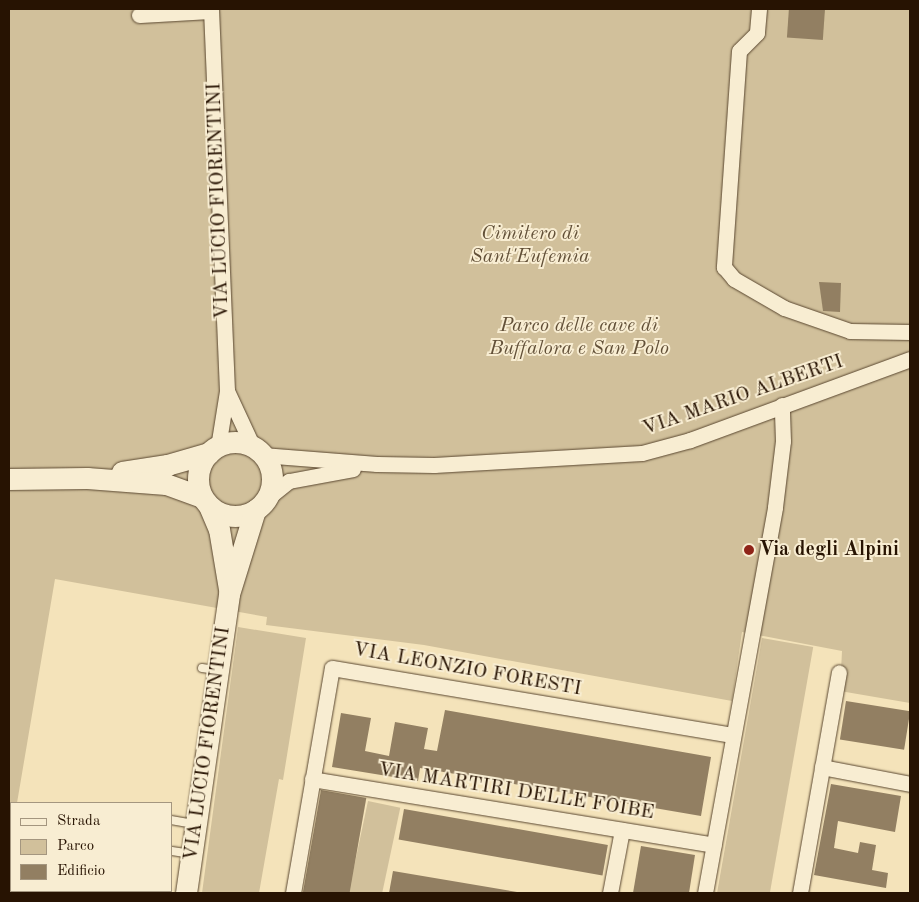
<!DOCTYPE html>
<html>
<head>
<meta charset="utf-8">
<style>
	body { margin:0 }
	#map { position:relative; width:919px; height:902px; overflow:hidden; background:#f4e3ba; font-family:"Old Standard TT",serif }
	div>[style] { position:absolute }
	.green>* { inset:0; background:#d1c09b; transform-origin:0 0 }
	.building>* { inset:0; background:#927f62; transform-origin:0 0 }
	.roads { filter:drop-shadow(0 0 1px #5a4730) drop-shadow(0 0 1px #5a4730) }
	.lane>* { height:8px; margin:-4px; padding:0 4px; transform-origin:4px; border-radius:4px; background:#f8edd2 }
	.street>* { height:15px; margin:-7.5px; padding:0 7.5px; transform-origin:7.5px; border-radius:7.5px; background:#f8edd2 }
	.secondary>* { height:21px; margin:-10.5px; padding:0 10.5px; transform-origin:10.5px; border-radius:10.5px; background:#f8edd2 }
	.secondary>.ring { margin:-10.5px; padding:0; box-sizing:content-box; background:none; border:21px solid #f8edd2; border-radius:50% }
	.dots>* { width:14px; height:14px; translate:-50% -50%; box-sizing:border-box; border:2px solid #f8edd2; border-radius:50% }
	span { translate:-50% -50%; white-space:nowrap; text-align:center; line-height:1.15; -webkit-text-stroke:4px #f8edd2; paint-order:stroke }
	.street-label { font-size:20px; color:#271302 }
	.park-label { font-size:20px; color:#625038; font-style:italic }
	.poi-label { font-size:20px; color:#271302; font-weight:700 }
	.left { translate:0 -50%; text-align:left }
	.frame { position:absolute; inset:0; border:10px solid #271302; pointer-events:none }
	.legend { position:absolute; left:10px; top:802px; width:162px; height:90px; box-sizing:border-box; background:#f8edd2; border:1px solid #a4967f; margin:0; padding:6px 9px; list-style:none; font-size:15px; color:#271302 }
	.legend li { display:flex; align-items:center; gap:10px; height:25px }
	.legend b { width:25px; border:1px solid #a4967f }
</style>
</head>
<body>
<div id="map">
	<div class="green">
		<i style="clip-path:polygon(9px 9px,910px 9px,910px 703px,840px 691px,842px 651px,742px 632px,732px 701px,424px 645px,266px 625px,267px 617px,55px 579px,17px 803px,11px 803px,9px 852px)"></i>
		<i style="clip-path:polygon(238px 627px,306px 638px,283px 780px,279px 779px,259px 893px,202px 893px)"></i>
		<i style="left:762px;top:638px;width:52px;height:259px;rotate:10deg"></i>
		<i style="left:368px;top:801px;width:33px;height:94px;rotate:12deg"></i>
	</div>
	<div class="building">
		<i style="left:825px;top:9px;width:31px;height:36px;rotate:94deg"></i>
		<i style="clip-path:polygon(819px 282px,841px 283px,840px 312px,823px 311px)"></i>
		<i style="left:846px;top:701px;width:65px;height:39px;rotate:9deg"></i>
		<i style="clip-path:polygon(445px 710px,711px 757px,701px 816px,420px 768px,418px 781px,332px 767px,341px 713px,371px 718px,365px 751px,389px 756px,395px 722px,428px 728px,424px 749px,437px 751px)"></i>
		<i style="clip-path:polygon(831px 784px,901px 796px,895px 832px,838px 821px,834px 848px,858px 853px,860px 842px,876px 845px,872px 870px,888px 873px,886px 888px,814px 875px)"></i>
		<i style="left:321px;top:790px;width:46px;height:105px;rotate:10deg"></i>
		<i style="left:404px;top:809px;width:207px;height:31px;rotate:10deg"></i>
		<i style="clip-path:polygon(641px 846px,695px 855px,689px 893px,633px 893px)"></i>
		<i style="clip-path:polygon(393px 871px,517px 892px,517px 893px,389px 893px)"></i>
		<i style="clip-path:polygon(74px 891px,89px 891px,98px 893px,74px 893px)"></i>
	</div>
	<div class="roads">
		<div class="lane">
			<i style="left:202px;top:668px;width:15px;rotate:8deg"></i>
			<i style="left:171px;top:820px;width:23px;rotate:10deg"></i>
			<i style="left:172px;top:851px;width:18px;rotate:9deg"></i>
		</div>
		<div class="street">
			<i style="left:211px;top:9px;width:382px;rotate:87.6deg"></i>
			<i style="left:227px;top:391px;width:57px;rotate:99.1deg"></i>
			<i style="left:759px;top:9px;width:24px;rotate:95deg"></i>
			<i style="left:757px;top:33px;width:25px;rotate:135deg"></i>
			<i style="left:739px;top:51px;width:217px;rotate:94deg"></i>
			<i style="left:724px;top:267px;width:16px;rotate:50deg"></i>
			<i style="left:734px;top:279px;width:58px;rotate:30.1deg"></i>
			<i style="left:784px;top:308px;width:70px;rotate:19.2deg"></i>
			<i style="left:850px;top:331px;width:60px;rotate:1deg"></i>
			<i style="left:139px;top:15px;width:72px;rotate:-3.2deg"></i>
			<i style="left:227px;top:391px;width:62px;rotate:65.1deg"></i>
			<i style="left:262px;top:455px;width:115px;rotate:4.5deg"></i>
			<i style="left:377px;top:464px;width:57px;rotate:1deg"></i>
			<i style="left:434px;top:465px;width:208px;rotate:-3.3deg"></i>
			<i style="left:642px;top:453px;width:50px;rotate:-15.2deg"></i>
			<i style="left:690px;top:440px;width:234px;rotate:-20.2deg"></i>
			<i style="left:264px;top:501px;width:32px;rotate:-39deg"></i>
			<i style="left:289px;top:481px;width:65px;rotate:-10.6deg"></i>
			<i style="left:822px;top:767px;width:90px;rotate:10.9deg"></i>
			<i style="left:312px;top:779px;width:407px;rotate:9.3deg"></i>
			<i style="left:293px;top:893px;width:228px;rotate:-80.2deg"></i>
			<i style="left:332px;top:668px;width:406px;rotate:9.5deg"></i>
			<i style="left:610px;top:893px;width:64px;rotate:-79.2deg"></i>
			<i style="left:705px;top:893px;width:392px;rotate:-79.7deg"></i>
			<i style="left:775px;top:507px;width:66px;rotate:-83.1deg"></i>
			<i style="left:783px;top:441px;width:36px;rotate:-92deg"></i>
			<i style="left:800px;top:893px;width:224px;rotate:-80deg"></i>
		</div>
		<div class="secondary">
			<i class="ring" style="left:198px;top:442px;width:53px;height:53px"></i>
			<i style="left:122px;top:472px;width:46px;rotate:-8.8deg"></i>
			<i style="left:167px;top:465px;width:44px;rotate:-15.9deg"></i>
			<i style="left:9px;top:479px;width:78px;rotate:-0.7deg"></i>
			<i style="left:87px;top:478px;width:79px;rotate:4.3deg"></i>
			<i style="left:166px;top:484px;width:38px;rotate:20deg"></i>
			<i style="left:209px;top:506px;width:25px;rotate:67deg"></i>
			<i style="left:219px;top:529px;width:61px;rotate:80.5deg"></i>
			<i style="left:186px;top:893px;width:302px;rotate:-81.8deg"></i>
			<i style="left:229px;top:594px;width:88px;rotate:-72.8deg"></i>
		</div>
	</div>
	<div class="dots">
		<i style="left:749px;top:550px;background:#8f2418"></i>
	</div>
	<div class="street-label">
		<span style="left:219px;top:201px;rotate:-92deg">VIA LUCIO FIORENTINI</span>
		<span style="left:743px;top:396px;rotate:-19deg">VIA MARIO ALBERTI</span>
		<span style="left:467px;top:670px;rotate:10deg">VIA LEONZIO FORESTI</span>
		<span style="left:208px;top:744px;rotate:-82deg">VIA LUCIO FIORENTINI</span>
		<span style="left:516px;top:792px;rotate:9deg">VIA MARTIRI DELLE FOIBE</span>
	</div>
	<div class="park-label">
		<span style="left:530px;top:246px">Cimitero di<br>Sant'Eufemia</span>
		<span style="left:579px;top:338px">Parco delle cave di<br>Buffalora e San Polo</span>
	</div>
	<div class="poi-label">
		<span class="left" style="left:759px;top:550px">Via degli Alpini</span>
	</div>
	<div class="frame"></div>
	<ul class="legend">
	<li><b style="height:6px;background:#f8edd2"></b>Strada</li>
	<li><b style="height:14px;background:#d1c09b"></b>Parco</li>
	<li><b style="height:14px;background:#927f62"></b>Edificio</li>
	</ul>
</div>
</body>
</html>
